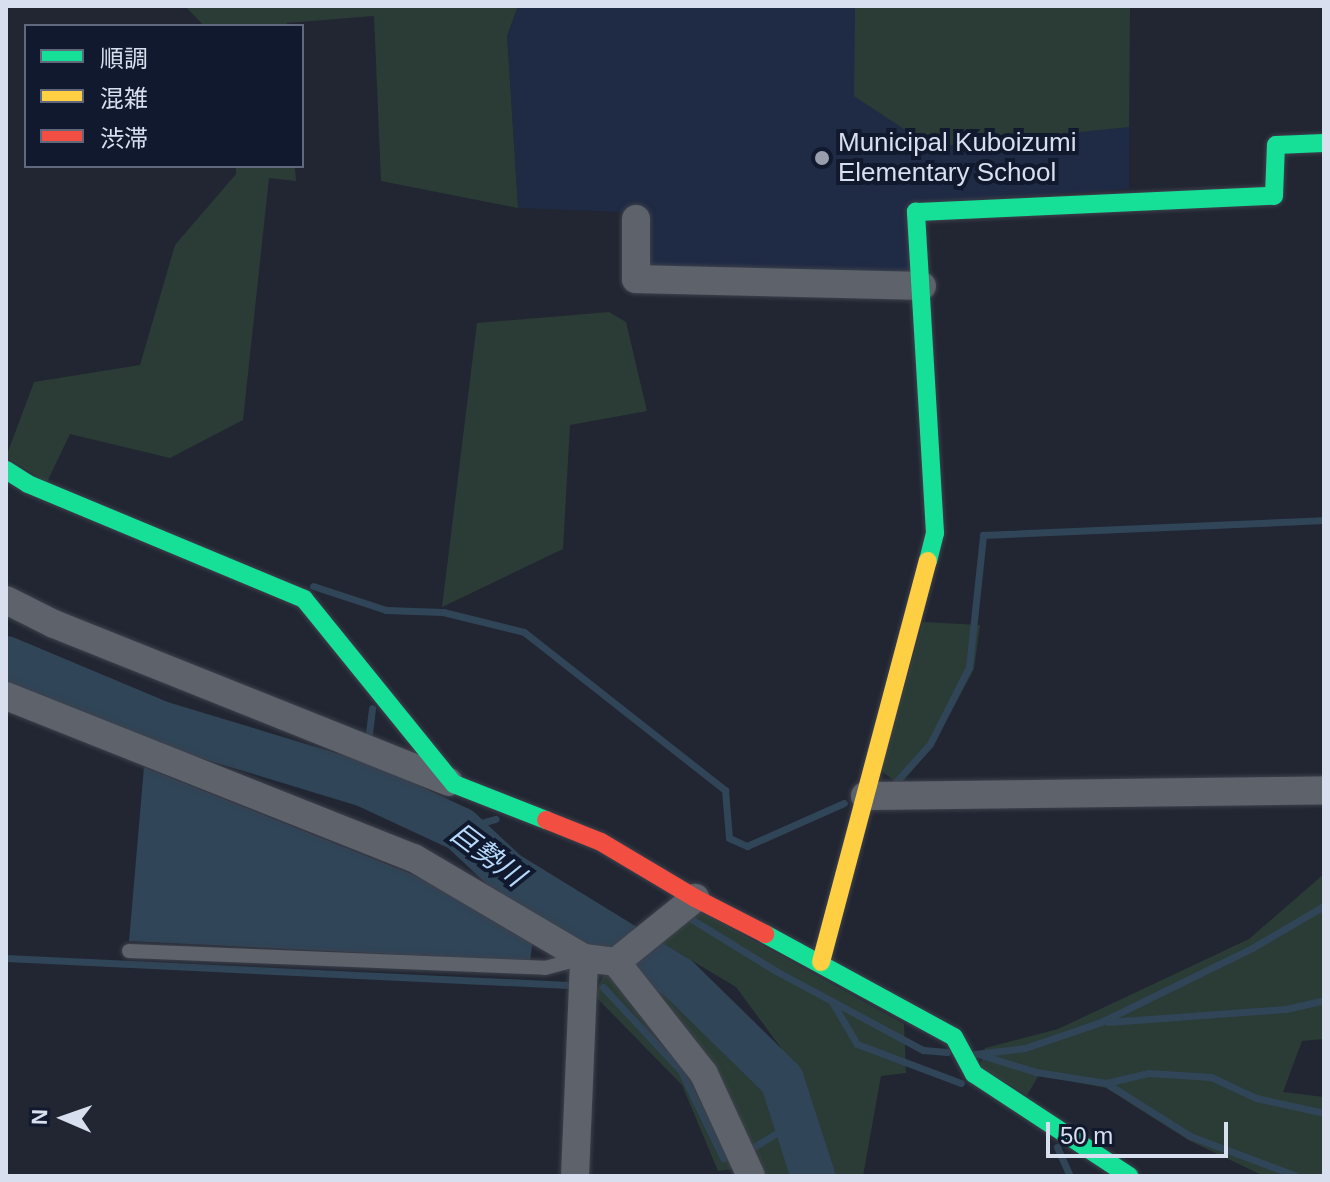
<!DOCTYPE html>
<html>
<head>
<meta charset="utf-8">
<style>
	body { margin:0 }
	#map { position:relative; width:1330px; height:1182px; overflow:hidden; background:#212632; font-family:Helvetica,"Noto Sans JP",sans-serif }
	div>[style] { position:absolute }
	.built>* { inset:0; background:#1f2a44 }
	.green>* { inset:0; background:#2a3c35 }
	.water>* { inset:0; background:#304558 }
	.stream>* { height:7px; margin:-3.5px; padding:0 3.5px; transform-origin:3.5px; border-radius:3.5px; background:#304558 }
	.river>* { height:44px; margin:-22px; padding:0 22px; transform-origin:22px; border-radius:22px; background:#304558 }
	.roads { filter:drop-shadow(0 0 2px #3d414c) drop-shadow(0 0 2px #3d414c) }
	.lane>* { height:14px; margin:-7px; padding:0 7px; transform-origin:7px; border-radius:7px; background:#5d626b }
	.street>* { height:28px; margin:-14px; padding:0 14px; transform-origin:14px; border-radius:14px; background:#5d626b }
	.fast>* { height:18px; margin:-9px; padding:0 9px; transform-origin:9px; border-radius:9px; background:#16e098 }
	.slow>* { height:18px; margin:-9px; padding:0 9px; transform-origin:9px; border-radius:9px; background:#ffcf43 }
	.jam>* { height:18px; margin:-9px; padding:0 9px; transform-origin:9px; border-radius:9px; background:#f24e42 }
	.dots>* { width:22px; height:22px; translate:-50% -50%; box-sizing:border-box; border:4px solid #11192f; border-radius:50% }
	span { translate:-50% -50%; white-space:nowrap; text-align:center; line-height:1.15; -webkit-text-stroke:8px #11192f; paint-order:stroke }
	.poi-label { font-size:26px; color:#d8dfee }
	.left { translate:0 -50%; text-align:left }
	.water-label { font-size:28px; color:#b7d9fb; font-style:italic }
	.frame { position:absolute; inset:0; border:8px solid #d8dfee; pointer-events:none }
	.legend { position:absolute; left:24px; top:24px; width:280px; height:144px; box-sizing:border-box; background:#11192f; border:2px solid #61687b; margin:0; padding:10px 14px; list-style:none; font-size:24px; color:#d8dfee }
	.legend li { display:flex; align-items:center; gap:16px; height:40px }
	.legend b { width:40px; border:2px solid #61687b }
	.north { position:absolute; left:24px; top:1078px; width:80px; height:80px; -webkit-text-stroke:6px #11192f; paint-order:stroke; rotate:272deg; font-size:22px; font-weight:700; line-height:32px; text-align:center; color:#d8dfee }
	.north::after { content:''; display:block; margin:auto; width:28px; height:36px; background:#d8dfee; clip-path:polygon(50% 0,100% 100%,50% 72%,0 100%) }
	.scale { position:absolute; left:1046px; top:1122px; width:182px; height:36px; box-sizing:border-box; border:4px solid #d8dfee; border-top:0; padding-left:10px; font-size:24px; line-height:28px; white-space:nowrap; color:#d8dfee; -webkit-text-stroke:6px #11192f; paint-order:stroke }
</style>
</head>
<body>
<div id="map">
	<div class="built">
		<i style="clip-path:polygon(518px 6px,1130px 6px,1129px 189px,909px 204px,915px 279px,643px 274px,642px 213px,518px 208px,507px 36px)"></i>
	</div>
	<div class="green">
		<i style="clip-path:polygon(185px 6px,518px 6px,507px 36px,518px 208px,381px 181px,374px 16px,287px 23px,286px 26px,204px 26px)"></i>
		<i style="clip-path:polygon(855px 6px,1130px 6px,1129px 127px,931px 147px,854px 96px)"></i>
		<i style="clip-path:polygon(236px 166px,295px 166px,296px 181px,269px 178px,243px 420px,170px 458px,70px 434px,47px 482px,6px 457px,34px 382px,140px 365px,175px 245px,236px 174px)"></i>
		<i style="clip-path:polygon(609px 312px,626px 322px,647px 411px,570px 425px,563px 549px,442px 607px,477px 323px)"></i>
		<i style="clip-path:polygon(923px 622px,980px 625px,974px 669px,932px 747px,900px 785px,880px 770px)"></i>
		<i style="clip-path:polygon(1324px 874px,1324px 1039px,1302px 1041px,1283px 1092px,1324px 1097px,1324px 1176px,1264px 1176px,1188px 1140px,1106px 1088px,1039px 1075px,1027px 1095px,980px 1067px,985px 1048px,1058px 1029px,1249px 939px)"></i>
		<i style="clip-path:polygon(695px 908px,904px 1024px,906px 1073px,881px 1076px,863px 1176px,834px 1176px,814px 1141px,795px 1067px,736px 987px,659px 941px)"></i>
		<i style="clip-path:polygon(634px 962px,671px 981px,759px 1079px,802px 1176px,744px 1176px,741px 1168px,718px 1171px,682px 1085px,594px 995px,608px 966px)"></i>
	</div>
	<div class="water">
		<i style="clip-path:polygon(144px 767px,414px 875px,533px 939px,530px 961px,129px 941px)"></i>
	</div>
	<div class="stream">
		<i style="left:313px;top:586px;width:77px;rotate:18.2deg"></i>
		<i style="left:386px;top:610px;width:57px;rotate:2deg"></i>
		<i style="left:443px;top:612px;width:83px;rotate:13.9deg"></i>
		<i style="left:524px;top:632px;width:256px;rotate:38.2deg"></i>
		<i style="left:725px;top:790px;width:48px;rotate:85.2deg"></i>
		<i style="left:729px;top:838px;width:20px;rotate:24deg"></i>
		<i style="left:747px;top:846px;width:106px;rotate:-23.9deg"></i>
		<i style="left:369px;top:733px;width:25px;rotate:-83deg"></i>
		<i style="left:893px;top:785px;width:55px;rotate:-47.9deg"></i>
		<i style="left:930px;top:744px;width:86px;rotate:-63.1deg"></i>
		<i style="left:969px;top:667px;width:133px;rotate:-83.9deg"></i>
		<i style="left:983px;top:535px;width:341px;rotate:-2.5deg"></i>
		<i style="left:460px;top:829px;width:37px;rotate:-16deg"></i>
		<i style="left:683px;top:914px;width:109px;rotate:31.5deg"></i>
		<i style="left:776px;top:971px;width:167px;rotate:28.3deg"></i>
		<i style="left:923px;top:1050px;width:24px;rotate:5deg"></i>
		<i style="left:6px;top:958px;width:563px;rotate:2.75deg"></i>
		<i style="left:603px;top:987px;width:115px;rotate:47.1deg"></i>
		<i style="left:681px;top:1071px;width:97px;rotate:64.2deg"></i>
		<i style="left:832px;top:1002px;width:49px;rotate:59.2deg"></i>
		<i style="left:857px;top:1044px;width:111px;rotate:20.6deg"></i>
		<i style="left:1108px;top:1022px;width:178px;rotate:-4.2deg"></i>
		<i style="left:1286px;top:1009px;width:39px;rotate:-13deg"></i>
		<i style="left:975px;top:1054px;width:50px;rotate:-6.8deg"></i>
		<i style="left:1025px;top:1048px;width:80px;rotate:-18.9deg"></i>
		<i style="left:1101px;top:1022px;width:168px;rotate:-26.1deg"></i>
		<i style="left:1252px;top:948px;width:83px;rotate:-30.3deg"></i>
		<i style="left:981px;top:1055px;width:58px;rotate:17.2deg"></i>
		<i style="left:1036px;top:1072px;width:71px;rotate:8.9deg"></i>
		<i style="left:1106px;top:1083px;width:99px;rotate:32.2deg"></i>
		<i style="left:1190px;top:1136px;width:114px;rotate:20.5deg"></i>
		<i style="left:1106px;top:1083px;width:43px;rotate:-13.4deg"></i>
		<i style="left:1148px;top:1073px;width:63px;rotate:3.6deg"></i>
		<i style="left:1211px;top:1077px;width:50px;rotate:25deg"></i>
		<i style="left:1256px;top:1098px;width:70px;rotate:12.4deg"></i>
		<i style="left:1057px;top:1147px;width:32px;rotate:66deg"></i>
		<i style="left:752px;top:1148px;width:29px;rotate:-31deg"></i>
		<i style="left:777px;top:1133px;width:21px;rotate:3deg"></i>
	</div>
	<div class="river">
		<i style="left:6px;top:658px;width:168px;rotate:22.8deg"></i>
		<i style="left:161px;top:723px;width:213px;rotate:16.9deg"></i>
		<i style="left:365px;top:785px;width:105px;rotate:24.9deg"></i>
		<i style="left:460px;top:829px;width:64px;rotate:43.1deg"></i>
		<i style="left:507px;top:873px;width:201px;rotate:31.6deg"></i>
		<i style="left:678px;top:978px;width:146px;rotate:44.4deg"></i>
		<i style="left:782px;top:1080px;width:101px;rotate:72.1deg"></i>
	</div>
	<div class="roads">
		<div class="lane">
			<i style="left:129px;top:951px;width:416px;rotate:2.3deg"></i>
			<i style="left:545px;top:968px;width:39px;rotate:-15deg"></i>
		</div>
		<div class="street">
			<i style="left:636px;top:219px;width:60px;rotate:90deg"></i>
			<i style="left:636px;top:279px;width:286px;rotate:1.4deg"></i>
			<i style="left:6px;top:600px;width:54px;rotate:26.6deg"></i>
			<i style="left:54px;top:624px;width:425px;rotate:21.8deg"></i>
			<i style="left:6px;top:696px;width:439px;rotate:21.7deg"></i>
			<i style="left:414px;top:858px;width:197px;rotate:30.5deg"></i>
			<i style="left:584px;top:958px;width:32px;rotate:7deg"></i>
			<i style="left:616px;top:962px;width:142px;rotate:51.8deg"></i>
			<i style="left:704px;top:1074px;width:112px;rotate:65.3deg"></i>
			<i style="left:865px;top:796px;width:459px;rotate:-0.7deg"></i>
			<i style="left:616px;top:962px;width:102px;rotate:-39deg"></i>
			<i style="left:575px;top:1176px;width:218px;rotate:-87.6deg"></i>
		</div>
		<div class="fast">
			<i style="left:6px;top:470px;width:26px;rotate:32deg"></i>
			<i style="left:28px;top:484px;width:299px;rotate:22.6deg"></i>
			<i style="left:304px;top:599px;width:238px;rotate:51deg"></i>
			<i style="left:454px;top:784px;width:99px;rotate:21.4deg"></i>
			<i style="left:928px;top:561px;width:29px;rotate:-76deg"></i>
			<i style="left:935px;top:533px;width:322px;rotate:-93.4deg"></i>
			<i style="left:916px;top:212px;width:358px;rotate:-2.6deg"></i>
			<i style="left:1274px;top:196px;width:51px;rotate:-87.8deg"></i>
			<i style="left:1276px;top:145px;width:48px;rotate:-2.4deg"></i>
			<i style="left:765px;top:934px;width:215px;rotate:28.6deg"></i>
			<i style="left:954px;top:1037px;width:42px;rotate:61.6deg"></i>
			<i style="left:974px;top:1074px;width:186px;rotate:33.3deg"></i>
		</div>
		<div class="slow">
			<i style="left:821px;top:962px;width:415px;rotate:-75.1deg"></i>
		</div>
		<div class="jam">
			<i style="left:546px;top:820px;width:59px;rotate:21.8deg"></i>
			<i style="left:601px;top:842px;width:109px;rotate:30.8deg"></i>
			<i style="left:695px;top:898px;width:79px;rotate:27.2deg"></i>
		</div>
	</div>
	<div class="dots">
		<i style="left:822px;top:158px;background:#989eac"></i>
	</div>
	<div class="poi-label">
		<span class="left" style="left:838px;top:158px">Municipal Kuboizumi<br>Elementary School</span>
	</div>
	<div class="water-label">
		<span style="left:487px;top:855px;rotate:37deg">巨勢川</span>
	</div>
	<div class="frame"></div>
	<ul class="legend">
	<li><b style="height:10px;background:#16e098"></b>順調</li>
	<li><b style="height:10px;background:#ffcf43"></b>混雑</li>
	<li><b style="height:10px;background:#f24e42"></b>渋滞</li>
	</ul>
	<div class="north">N</div>
	<div class="scale">50 m</div>
</div>
</body>
</html>
